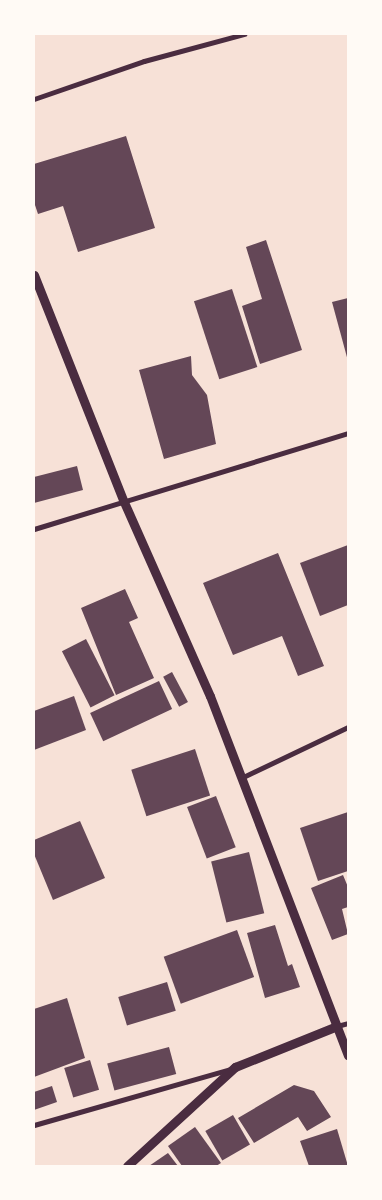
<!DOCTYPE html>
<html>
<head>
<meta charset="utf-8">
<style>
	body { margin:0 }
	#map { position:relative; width:382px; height:1200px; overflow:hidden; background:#f7e1d7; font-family:Inter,sans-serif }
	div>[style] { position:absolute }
	.building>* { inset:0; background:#644757; transform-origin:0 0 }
	.minor>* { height:5px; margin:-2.5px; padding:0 2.5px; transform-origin:2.5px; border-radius:2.5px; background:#4a2c40 }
	.tertiary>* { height:9px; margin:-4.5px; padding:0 4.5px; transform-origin:4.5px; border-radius:4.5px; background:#4a2c40 }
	span { translate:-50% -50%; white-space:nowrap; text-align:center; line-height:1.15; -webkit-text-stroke:4px #fffaf5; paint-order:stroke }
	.frame { position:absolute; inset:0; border:35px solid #fffaf5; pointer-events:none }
</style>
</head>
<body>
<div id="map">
	<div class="building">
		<i style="clip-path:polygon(126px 136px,155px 228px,78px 252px,63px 206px,38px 214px,34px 202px,34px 164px)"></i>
		<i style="clip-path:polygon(266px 240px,302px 350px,260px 364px,242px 306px,262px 299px,246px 247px)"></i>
		<i style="left:232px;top:289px;width:82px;height:40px;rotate:72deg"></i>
		<i style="clip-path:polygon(348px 298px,348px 361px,332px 302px)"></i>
		<i style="clip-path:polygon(191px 356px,192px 375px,207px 395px,216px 444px,164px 459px,139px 370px)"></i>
		<i style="clip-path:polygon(77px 466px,83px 490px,34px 503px,34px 477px)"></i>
		<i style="clip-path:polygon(348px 545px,348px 605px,320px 616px,300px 563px)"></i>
		<i style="clip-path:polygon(278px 553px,324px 666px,298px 676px,282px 636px,233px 655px,203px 583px)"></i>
		<i style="clip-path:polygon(125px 589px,138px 618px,129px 622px,154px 678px,116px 695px,81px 608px)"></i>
		<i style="left:86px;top:639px;width:63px;height:27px;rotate:63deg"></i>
		<i style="left:172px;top:672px;width:34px;height:10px;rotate:62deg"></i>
		<i style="left:159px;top:681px;width:31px;height:76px;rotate:65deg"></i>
		<i style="clip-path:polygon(74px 696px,86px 730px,34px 750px,34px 711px)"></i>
		<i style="left:195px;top:749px;width:49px;height:67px;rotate:72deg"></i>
		<i style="left:216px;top:796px;width:55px;height:31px;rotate:69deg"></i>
		<i style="clip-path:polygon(348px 812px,348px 871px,318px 881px,300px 828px)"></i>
		<i style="clip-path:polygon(80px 821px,105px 878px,53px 900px,34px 854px,34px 840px)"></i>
		<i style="left:249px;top:852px;width:63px;height:39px;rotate:76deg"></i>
		<i style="clip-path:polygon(343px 875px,348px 887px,348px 907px,342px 909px,348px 934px,332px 940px,311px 888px)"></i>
		<i style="clip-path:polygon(275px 925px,288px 966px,292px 964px,300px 987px,265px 998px,247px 933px)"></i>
		<i style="left:237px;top:930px;width:50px;height:78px;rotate:70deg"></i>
		<i style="left:167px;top:982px;width:30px;height:51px;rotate:73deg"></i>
		<i style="clip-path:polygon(67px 998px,85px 1058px,34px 1077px,34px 1009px)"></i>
		<i style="left:169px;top:1047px;width:28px;height:64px;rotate:75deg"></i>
		<i style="left:90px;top:1060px;width:31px;height:27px;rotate:73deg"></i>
		<i style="clip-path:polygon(294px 1085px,314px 1091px,331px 1117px,307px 1131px,298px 1117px,254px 1143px,238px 1118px)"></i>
		<i style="clip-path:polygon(52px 1086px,57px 1102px,34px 1110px,34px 1092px)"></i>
		<i style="left:233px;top:1115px;width:34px;height:32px;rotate:60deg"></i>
		<i style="clip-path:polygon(195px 1127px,221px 1163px,216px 1166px,182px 1166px,168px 1146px)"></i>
		<i style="clip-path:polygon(337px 1129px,348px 1166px,309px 1166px,300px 1141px)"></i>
		<i style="clip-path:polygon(168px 1153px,178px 1166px,149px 1166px)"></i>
	</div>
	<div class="minor">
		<i style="left:34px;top:99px;width:116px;rotate:-19.1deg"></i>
		<i style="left:144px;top:61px;width:104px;rotate:-15.1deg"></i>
		<i style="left:34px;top:529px;width:328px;rotate:-17deg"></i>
		<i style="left:241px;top:778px;width:119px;rotate:-25.5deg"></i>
		<i style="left:337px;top:1026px;width:11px;rotate:-15deg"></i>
		<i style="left:34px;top:1125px;width:204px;rotate:-15.9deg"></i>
	</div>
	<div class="tertiary">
		<i style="left:34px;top:275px;width:244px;rotate:68.4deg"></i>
		<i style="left:124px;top:502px;width:212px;rotate:66.1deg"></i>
		<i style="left:210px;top:696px;width:385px;rotate:69deg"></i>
		<i style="left:127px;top:1166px;width:147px;rotate:-42.5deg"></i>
		<i style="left:235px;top:1067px;width:110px;rotate:-21.9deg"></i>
	</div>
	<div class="frame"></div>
</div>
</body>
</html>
